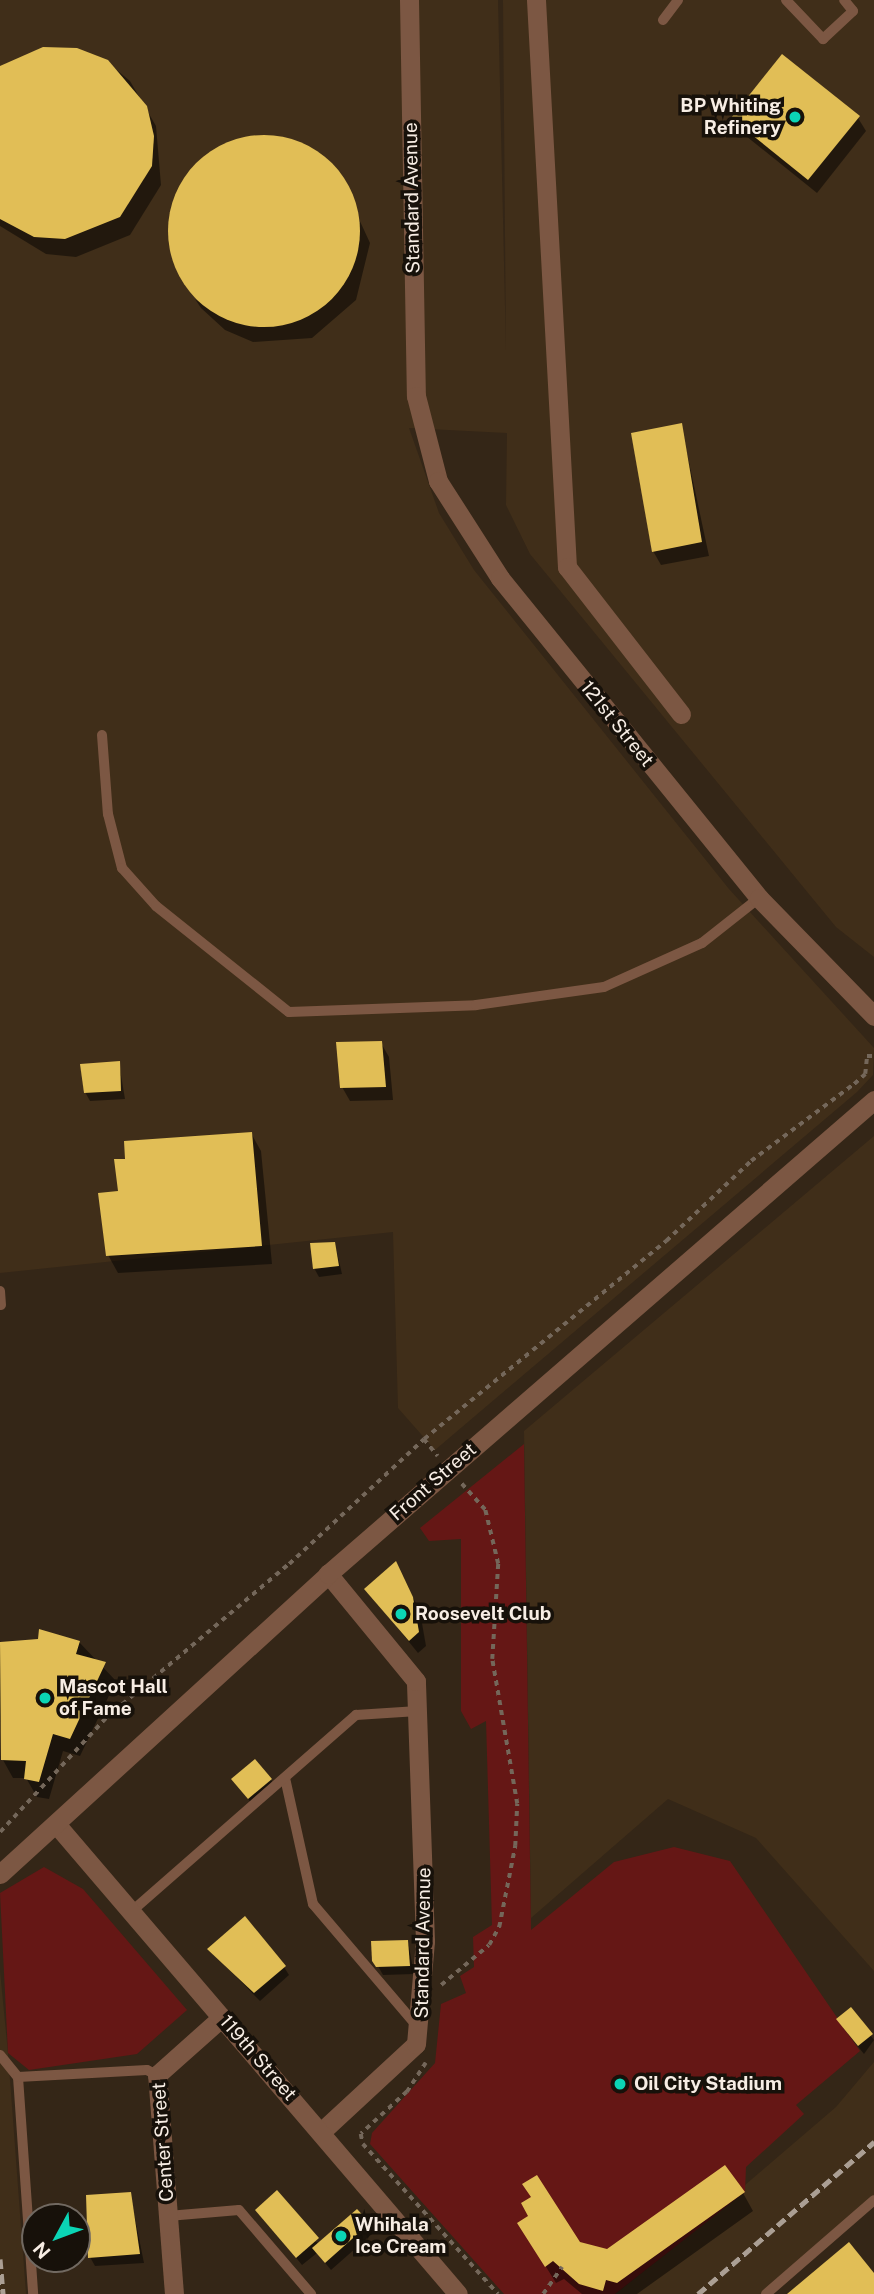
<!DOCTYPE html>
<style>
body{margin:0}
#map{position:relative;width:874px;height:2294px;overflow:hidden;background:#342617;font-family:"Public Sans",sans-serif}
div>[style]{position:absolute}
.built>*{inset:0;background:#402e19}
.green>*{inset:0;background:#651715}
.shadow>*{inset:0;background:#0007}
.building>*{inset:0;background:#e1be56}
.round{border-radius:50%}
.path>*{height:3.5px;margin-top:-1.75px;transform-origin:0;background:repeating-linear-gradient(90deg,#74675a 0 5px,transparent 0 10px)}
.service>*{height:10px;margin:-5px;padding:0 5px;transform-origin:5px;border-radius:5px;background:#7c5743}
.minor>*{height:19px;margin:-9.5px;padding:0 9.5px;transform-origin:9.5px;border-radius:9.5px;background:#7c5743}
.tertiary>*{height:19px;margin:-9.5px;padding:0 9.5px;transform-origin:9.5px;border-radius:9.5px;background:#7c5743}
.rail>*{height:5px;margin-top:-2.5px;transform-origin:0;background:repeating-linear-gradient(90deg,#ab9f94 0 10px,transparent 0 15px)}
.dots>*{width:19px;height:19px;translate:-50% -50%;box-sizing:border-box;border:4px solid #17110a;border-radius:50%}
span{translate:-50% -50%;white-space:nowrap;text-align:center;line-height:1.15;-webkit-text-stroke:7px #17110a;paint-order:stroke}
.poi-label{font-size:19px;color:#f7ede4;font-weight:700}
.right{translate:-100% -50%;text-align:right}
.left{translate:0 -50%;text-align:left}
.street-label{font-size:19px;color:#f7ede4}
.north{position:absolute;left:21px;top:2203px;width:70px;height:70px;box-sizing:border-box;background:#17110a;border:2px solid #716961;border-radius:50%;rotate:229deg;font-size:19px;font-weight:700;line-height:28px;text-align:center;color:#f7ede4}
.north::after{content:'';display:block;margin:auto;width:24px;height:32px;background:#0bd5b5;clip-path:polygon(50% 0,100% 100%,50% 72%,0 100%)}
</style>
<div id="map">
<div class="built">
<div style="clip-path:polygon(0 0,498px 0,506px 351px,503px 0,874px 0,874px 957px,836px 927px,530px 554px,506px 505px,507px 433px,409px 428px,439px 513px,474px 570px,729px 889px,874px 1048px,873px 1075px,857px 1092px,435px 1450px,398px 1408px,393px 1232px,0 1273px)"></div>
<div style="clip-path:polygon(874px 1136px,874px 1971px,756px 1838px,668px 1799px,531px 1918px,524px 1431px)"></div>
<div style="clip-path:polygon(0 1971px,8px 2053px,26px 2294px,0 2294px)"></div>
<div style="clip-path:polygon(874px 2062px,874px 2200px,766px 2294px,615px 2294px,744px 2192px,745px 2185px,836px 2107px)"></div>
</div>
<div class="green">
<div style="clip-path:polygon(524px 1444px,531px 1930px,614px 1862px,674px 1847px,730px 1861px,860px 2051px,796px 2105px,804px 2114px,746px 2167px,745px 2192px,615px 2294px,504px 2294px,370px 2144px,372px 2133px,435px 2063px,441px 2004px,466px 1993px,460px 1976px,474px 1967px,473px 1937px,492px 1925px,486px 1721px,471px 1729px,461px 1711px,461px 1539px,429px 1541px,420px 1528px)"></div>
<div style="clip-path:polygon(44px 1867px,83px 1889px,187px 2010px,137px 2054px,29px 2070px,8px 2053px,0 1893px)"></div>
</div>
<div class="shadow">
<div style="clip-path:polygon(43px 49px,107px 62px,130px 81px,156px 126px,161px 185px,130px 235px,76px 257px,46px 254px,0 226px,0 69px)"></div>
<div style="clip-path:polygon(733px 118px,858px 118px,866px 131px,817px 193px,741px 132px)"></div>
<div style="clip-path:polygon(250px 136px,283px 137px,314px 150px,336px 169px,370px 243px,356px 300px,312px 338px,253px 342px,225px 330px,201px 308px,195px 299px,221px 317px,190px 289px,174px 260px,169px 227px,176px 195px,193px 167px,219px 147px)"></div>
<div style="clip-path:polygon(681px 425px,709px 556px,661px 565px,653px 551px)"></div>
<div style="clip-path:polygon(381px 1043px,389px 1057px,393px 1100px,350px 1101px,342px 1087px)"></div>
<div style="clip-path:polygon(119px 1063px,125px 1099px,90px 1101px,85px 1092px)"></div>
<div style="clip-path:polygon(251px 1133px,261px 1151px,272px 1264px,118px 1273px,108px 1255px,120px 1193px)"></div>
<div style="clip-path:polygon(335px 1244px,342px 1274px,319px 1277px,314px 1268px)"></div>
<div style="clip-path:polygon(403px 1576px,420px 1612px,426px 1646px,418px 1653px,366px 1589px)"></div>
<div style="clip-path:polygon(40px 1641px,79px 1642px,116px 1681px,80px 1756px,63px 1751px,49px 1799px,37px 1797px,26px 1778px,13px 1778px,3px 1760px,0 1717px,0 1644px)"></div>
<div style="clip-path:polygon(234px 1779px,271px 1780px,276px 1788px,254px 1807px)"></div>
<div style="clip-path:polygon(408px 1941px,414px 1974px,383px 1975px,378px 1966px)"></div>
<div style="clip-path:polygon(209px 1949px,284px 1967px,289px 1975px,260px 2001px)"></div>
<div style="clip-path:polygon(850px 2009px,874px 2040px,864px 2054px,843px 2028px)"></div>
<div style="clip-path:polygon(743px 2193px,753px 2211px,637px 2294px,582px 2294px,564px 2279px,556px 2283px,530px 2241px,608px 2251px)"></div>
<div style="clip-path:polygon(130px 2194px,144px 2263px,95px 2266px,90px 2257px)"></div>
<div style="clip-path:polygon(257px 2210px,320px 2244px,368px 2224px,373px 2233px,331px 2270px,317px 2253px,302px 2265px)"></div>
</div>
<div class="building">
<div style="clip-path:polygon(43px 47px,77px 48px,108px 60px,147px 106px,154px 136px,152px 166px,120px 217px,65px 239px,34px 237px,0 219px,0 66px)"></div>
<div style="clip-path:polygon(782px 54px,860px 116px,808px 180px,731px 118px)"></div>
<div class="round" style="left:168px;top:135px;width:192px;height:192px"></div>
<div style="clip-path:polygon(682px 423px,702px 542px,652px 552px,631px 433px)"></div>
<div style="clip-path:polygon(382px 1041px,386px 1087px,340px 1088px,336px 1042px)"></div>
<div style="clip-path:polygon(120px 1061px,121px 1091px,84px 1093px,80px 1064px)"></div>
<div style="clip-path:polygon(252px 1132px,262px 1246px,106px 1256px,98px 1193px,118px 1191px,114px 1159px,125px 1159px,124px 1141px)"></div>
<div style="clip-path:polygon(335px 1242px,339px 1266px,313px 1269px,310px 1243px)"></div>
<div style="clip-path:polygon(396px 1561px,413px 1597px,419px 1632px,409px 1641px,364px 1589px)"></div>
<div style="clip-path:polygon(39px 1629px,80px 1641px,76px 1654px,106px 1662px,70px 1739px,53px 1734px,39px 1782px,24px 1779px,26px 1761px,1px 1760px,0 1642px,38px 1639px)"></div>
<div style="clip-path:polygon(255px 1759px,272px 1779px,248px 1799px,231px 1779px)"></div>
<div style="clip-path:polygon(245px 1916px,286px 1966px,254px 1993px,207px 1949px)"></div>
<div style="clip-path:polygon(408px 1940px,410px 1966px,376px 1967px,372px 1961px,371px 1941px)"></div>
<div style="clip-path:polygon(851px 2007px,873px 2034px,858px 2046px,836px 2019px)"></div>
<div style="clip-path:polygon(725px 2165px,745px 2192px,617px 2283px,606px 2280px,603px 2291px,579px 2284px,553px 2261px,545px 2267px,517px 2223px,528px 2216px,521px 2203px,531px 2197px,522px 2184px,537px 2175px,580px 2242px,607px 2249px)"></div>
<div style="clip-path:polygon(277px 2190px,319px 2238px,296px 2258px,255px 2210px)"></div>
<div style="clip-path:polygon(131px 2192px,140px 2254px,88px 2258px,86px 2195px)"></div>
<div style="clip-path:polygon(357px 2209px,370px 2223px,325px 2263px,312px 2248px)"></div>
<div style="clip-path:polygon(849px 2242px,874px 2273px,874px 2294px,787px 2294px)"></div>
</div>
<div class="path">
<div style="left:424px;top:1439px;width:22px;rotate:51deg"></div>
<div style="left:0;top:1832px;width:157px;rotate:-47.1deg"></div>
<div style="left:107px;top:1717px;width:238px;rotate:-40.1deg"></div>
<div style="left:289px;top:1564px;width:184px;rotate:-42.8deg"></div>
<div style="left:424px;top:1439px;width:313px;rotate:-39.3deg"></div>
<div style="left:666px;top:1241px;width:117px;rotate:-43.3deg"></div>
<div style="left:751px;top:1161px;width:129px;rotate:-36.8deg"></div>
<div style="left:854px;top:1084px;width:15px;rotate:-42deg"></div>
<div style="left:865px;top:1074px;width:18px;rotate:-84deg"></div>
<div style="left:867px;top:1056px;width:7px"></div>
<div style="left:441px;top:1985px;width:62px;rotate:-39.8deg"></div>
<div style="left:489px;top:1945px;width:21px;rotate:-61deg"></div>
<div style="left:499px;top:1927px;width:83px;rotate:-78.8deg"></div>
<div style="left:515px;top:1846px;width:42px;rotate:-87.3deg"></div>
<div style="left:517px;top:1804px;width:147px;rotate:-99.8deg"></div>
<div style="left:492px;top:1659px;width:95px;rotate:-86.4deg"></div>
<div style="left:498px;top:1564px;width:56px;rotate:-103.5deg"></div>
<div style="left:485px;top:1510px;width:36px;rotate:-132deg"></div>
<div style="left:426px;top:2063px;width:35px;rotate:123deg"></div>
<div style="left:407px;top:2092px;width:62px;rotate:137.6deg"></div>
<div style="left:361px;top:2134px;width:10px;rotate:79deg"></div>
<div style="left:363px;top:2144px;width:202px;rotate:48deg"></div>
<div style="left:543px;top:2294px;width:33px;rotate:-55deg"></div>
</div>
<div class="service">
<div style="left:786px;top:0;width:54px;rotate:46.5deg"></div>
<div style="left:823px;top:39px;width:41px;rotate:-43deg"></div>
<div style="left:853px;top:11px;width:14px;rotate:-129deg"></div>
<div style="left:663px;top:20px;width:25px;rotate:-53deg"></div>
<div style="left:102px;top:735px;width:79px;rotate:85.7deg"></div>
<div style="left:108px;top:814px;width:56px;rotate:75.5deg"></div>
<div style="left:122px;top:868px;width:51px;rotate:48.2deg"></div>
<div style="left:156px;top:906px;width:170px;rotate:38.6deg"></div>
<div style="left:289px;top:1012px;width:187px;rotate:-2.1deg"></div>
<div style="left:476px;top:1005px;width:129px;rotate:-8deg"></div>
<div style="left:604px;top:987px;width:107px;rotate:-24.2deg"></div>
<div style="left:702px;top:943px;width:73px;rotate:-38.3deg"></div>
<div style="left:0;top:1291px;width:14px;rotate:86deg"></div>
<div style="left:285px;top:1778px;width:129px;rotate:77.5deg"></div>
<div style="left:313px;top:1904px;width:159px;rotate:49.6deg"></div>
<div style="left:132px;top:1911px;width:298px;rotate:-41.2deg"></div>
<div style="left:356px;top:1715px;width:62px;rotate:-3.7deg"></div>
<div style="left:0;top:2055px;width:28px;rotate:51deg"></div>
<div style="left:18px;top:2077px;width:218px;rotate:86deg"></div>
<div style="left:18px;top:2077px;width:129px;rotate:-3.1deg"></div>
<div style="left:147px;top:2070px;width:11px;rotate:27deg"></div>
<div style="left:168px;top:2216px;width:71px;rotate:-4.8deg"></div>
<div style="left:239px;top:2210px;width:111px;rotate:49.4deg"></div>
<div style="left:766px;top:2294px;width:143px;rotate:-41deg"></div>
</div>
<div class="minor">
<div style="left:409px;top:0;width:396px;rotate:89deg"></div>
<div style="left:416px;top:396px;width:88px;rotate:75.5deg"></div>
<div style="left:438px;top:481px;width:115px;rotate:57.4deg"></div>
<div style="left:500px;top:578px;width:412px;rotate:51deg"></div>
<div style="left:759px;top:898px;width:165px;rotate:45.7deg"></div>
<div style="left:536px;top:0;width:568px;rotate:86.87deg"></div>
<div style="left:567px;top:567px;width:186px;rotate:52.2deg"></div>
<div style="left:321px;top:2132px;width:129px;rotate:-42.8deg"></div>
<div style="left:416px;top:2044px;width:103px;rotate:-85deg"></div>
<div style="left:425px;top:1941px;width:260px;rotate:-92deg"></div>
<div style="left:416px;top:1681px;width:139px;rotate:-129.4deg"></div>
<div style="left:174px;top:2294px;width:220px;rotate:-94.4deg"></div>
<div style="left:157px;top:2075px;width:87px;rotate:-41.7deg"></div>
</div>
<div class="tertiary">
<div style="left:56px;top:1824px;width:618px;rotate:49.46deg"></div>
<div style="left:0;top:1874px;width:445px;rotate:-42.4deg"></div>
<div style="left:328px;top:1574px;width:723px;rotate:-40.96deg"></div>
</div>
<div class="rail">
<div style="left:0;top:2259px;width:35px;rotate:85deg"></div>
<div style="left:698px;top:2294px;width:233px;rotate:-40.8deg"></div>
</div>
<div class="dots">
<div style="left:795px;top:117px;background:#0bd5b5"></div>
<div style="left:401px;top:1614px;background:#0bd5b5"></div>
<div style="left:45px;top:1698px;background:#0bd5b5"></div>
<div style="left:620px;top:2084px;background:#0bd5b5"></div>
<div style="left:341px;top:2236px;background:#0bd5b5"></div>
</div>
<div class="poi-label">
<span class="right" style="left:781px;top:117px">BP Whiting<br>Refinery</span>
<span class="left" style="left:415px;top:1614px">Roosevelt Club</span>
<span class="left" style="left:59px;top:1698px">Mascot Hall<br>of Fame</span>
<span class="left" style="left:634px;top:2084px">Oil City Stadium</span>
<span class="left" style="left:355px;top:2236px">Whihala<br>Ice Cream</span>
</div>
<div class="street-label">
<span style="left:412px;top:198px;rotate:-91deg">Standard Avenue</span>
<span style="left:617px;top:724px;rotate:51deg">121st Street</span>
<span style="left:433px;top:1482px;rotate:-41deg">Front Street</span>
<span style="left:423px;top:1943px;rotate:-89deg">Standard Avenue</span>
<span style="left:258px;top:2058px;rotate:49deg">119th Street</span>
<span style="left:163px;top:2142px;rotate:-94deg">Center Street</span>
</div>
<div class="north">N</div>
</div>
